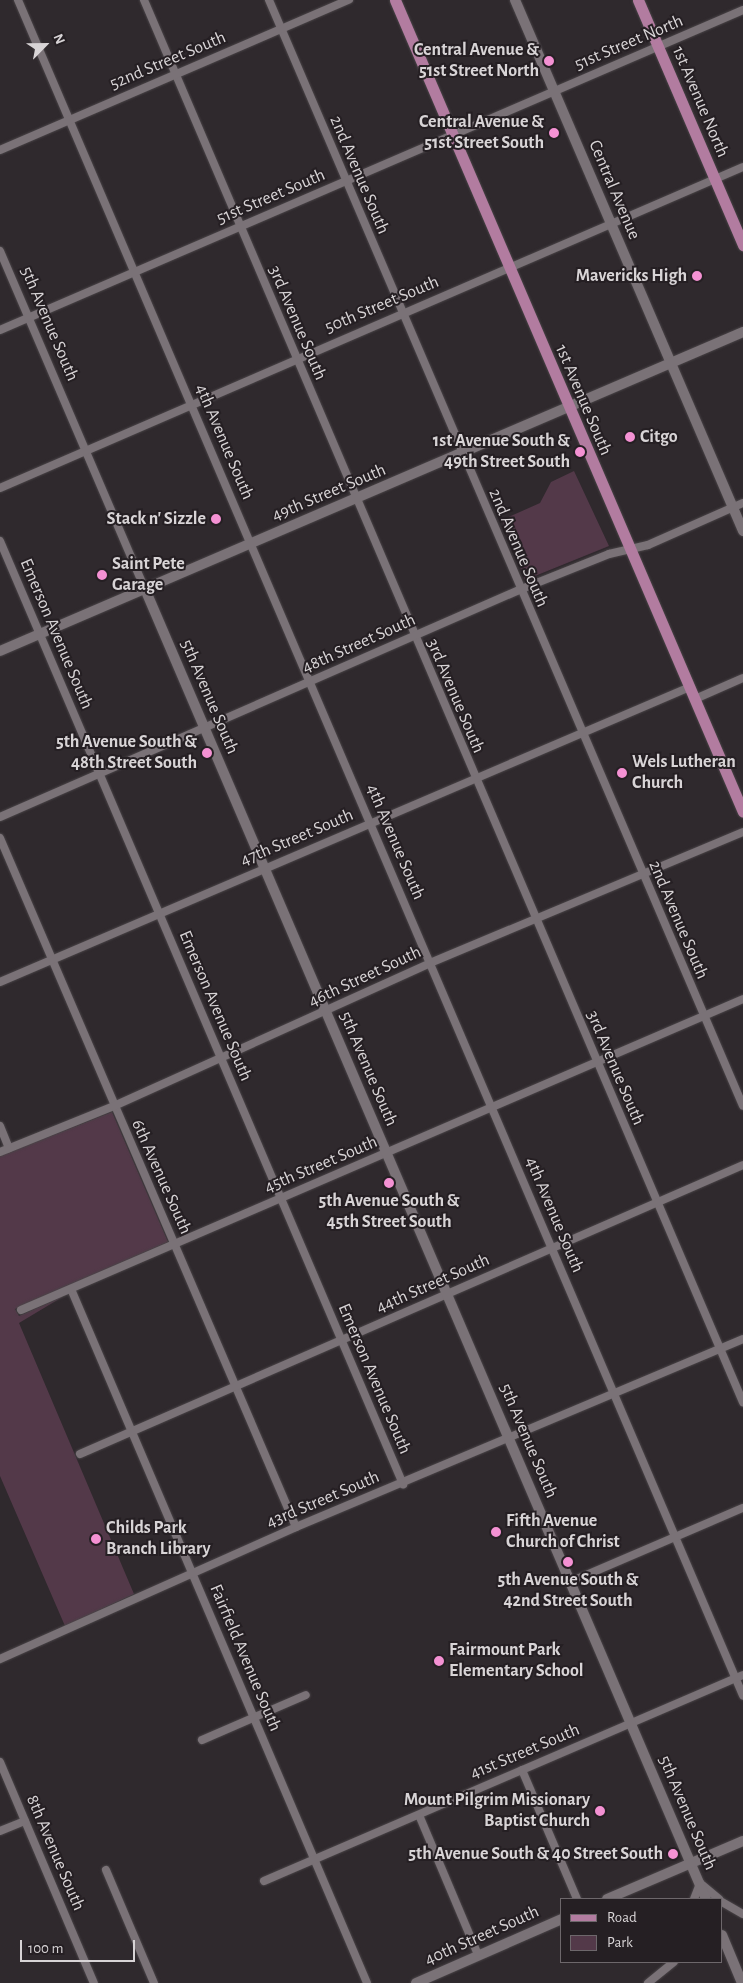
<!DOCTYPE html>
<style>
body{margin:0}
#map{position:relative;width:743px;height:1983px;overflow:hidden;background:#2f292d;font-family:"Alegreya Sans",sans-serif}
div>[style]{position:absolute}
.green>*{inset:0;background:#533949}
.roads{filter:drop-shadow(0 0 1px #494447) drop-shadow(0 0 1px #494447)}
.street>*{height:8px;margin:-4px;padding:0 4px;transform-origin:4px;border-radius:4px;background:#7a7277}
.secondary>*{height:10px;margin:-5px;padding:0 5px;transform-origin:5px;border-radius:5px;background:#7a7277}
.primary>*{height:11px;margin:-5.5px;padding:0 5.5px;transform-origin:5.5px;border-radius:5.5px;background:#b27ca0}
.dots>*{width:14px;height:14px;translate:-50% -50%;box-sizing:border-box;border:2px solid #251f23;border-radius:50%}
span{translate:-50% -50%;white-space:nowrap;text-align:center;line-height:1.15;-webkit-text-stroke:4px #251f23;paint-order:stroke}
.street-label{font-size:18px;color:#d8d4d6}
.poi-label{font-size:18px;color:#d8d4d6;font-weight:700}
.right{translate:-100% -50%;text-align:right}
.left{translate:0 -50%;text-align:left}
.legend{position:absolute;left:560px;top:1898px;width:162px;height:65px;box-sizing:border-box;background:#251f23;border:1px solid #6d676b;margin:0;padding:6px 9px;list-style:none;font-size:15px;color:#d8d4d6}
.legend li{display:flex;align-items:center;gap:10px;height:25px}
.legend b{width:25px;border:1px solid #6d676b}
.north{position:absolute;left:20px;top:20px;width:50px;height:50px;-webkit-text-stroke:4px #251f23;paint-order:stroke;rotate:67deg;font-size:14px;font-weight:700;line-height:20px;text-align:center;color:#d8d4d6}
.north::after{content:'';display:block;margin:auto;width:18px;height:22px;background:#d8d4d6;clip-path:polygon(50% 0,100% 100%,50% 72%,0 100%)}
.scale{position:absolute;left:20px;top:1940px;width:115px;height:22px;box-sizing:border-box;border:2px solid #d8d4d6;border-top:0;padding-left:6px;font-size:15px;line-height:18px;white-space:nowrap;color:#d8d4d6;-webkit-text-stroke:4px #251f23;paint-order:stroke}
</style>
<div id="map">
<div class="green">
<div style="clip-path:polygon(574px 471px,609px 546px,525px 580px,502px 520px,540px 503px,551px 482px)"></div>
<div style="clip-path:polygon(112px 1112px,168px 1242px,15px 1309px,19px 1316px,64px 1296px,19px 1323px,134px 1594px,65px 1626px,0 1476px,0 1156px)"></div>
</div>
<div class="roads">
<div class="street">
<div style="left:18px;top:0;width:1844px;rotate:66.85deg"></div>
<div style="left:144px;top:0;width:1525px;rotate:66.87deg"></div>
<div style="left:269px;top:0;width:1203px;rotate:66.8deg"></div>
<div style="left:0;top:150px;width:380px;rotate:-23.3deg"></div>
<div style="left:0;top:251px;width:368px;rotate:66.8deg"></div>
<div style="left:0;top:330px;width:809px;rotate:-23.3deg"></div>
<div style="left:0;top:488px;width:809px;rotate:-23.37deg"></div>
<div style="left:0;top:541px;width:1026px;rotate:66.86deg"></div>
<div style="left:695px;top:699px;width:52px;rotate:-23.6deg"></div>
<div style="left:0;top:817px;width:566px;rotate:-23.62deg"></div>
<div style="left:519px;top:590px;width:97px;rotate:-21.8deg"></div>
<div style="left:609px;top:554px;width:40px;rotate:-13deg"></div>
<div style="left:648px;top:545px;width:104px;rotate:-23.9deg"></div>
<div style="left:0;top:838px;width:750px;rotate:66.75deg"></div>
<div style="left:0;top:982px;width:750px;rotate:-23.15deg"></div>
<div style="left:0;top:1126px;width:24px;rotate:68deg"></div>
<div style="left:0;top:1152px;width:123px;rotate:-22deg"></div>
<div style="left:114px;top:1106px;width:347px;rotate:-24.3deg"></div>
<div style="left:430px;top:963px;width:339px;rotate:-22.7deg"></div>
<div style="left:71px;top:1289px;width:754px;rotate:66.9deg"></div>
<div style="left:21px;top:1310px;width:786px;rotate:-23.3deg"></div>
<div style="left:80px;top:1454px;width:723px;rotate:-23.55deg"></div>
<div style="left:570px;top:1582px;width:188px;rotate:-23.2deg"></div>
<div style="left:0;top:1659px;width:324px;rotate:-24deg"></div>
<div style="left:296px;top:1527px;width:485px;rotate:-22.8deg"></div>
<div style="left:202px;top:1740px;width:113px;rotate:-23.4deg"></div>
<div style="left:0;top:1762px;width:240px;rotate:67deg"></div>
<div style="left:522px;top:1770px;width:140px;rotate:66.9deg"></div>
<div style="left:419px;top:1815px;width:152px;rotate:67.1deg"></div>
<div style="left:0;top:1831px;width:27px;rotate:-22deg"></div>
<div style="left:106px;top:1870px;width:123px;rotate:67deg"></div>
<div style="left:264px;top:1881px;width:521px;rotate:-23.27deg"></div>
<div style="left:694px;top:1899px;width:17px;rotate:-69deg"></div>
<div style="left:700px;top:1883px;width:25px;rotate:40deg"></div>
<div style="left:722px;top:1902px;width:24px;rotate:30deg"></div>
<div style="left:648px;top:1983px;width:33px;rotate:-39deg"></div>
</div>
<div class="secondary">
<div style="left:515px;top:0;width:578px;rotate:66.76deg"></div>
<div style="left:145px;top:589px;width:1425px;rotate:66.82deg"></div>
<div style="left:0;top:651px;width:809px;rotate:-23.24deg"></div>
<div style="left:607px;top:1899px;width:148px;rotate:-23.1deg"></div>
<div style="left:722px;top:1935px;width:52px;rotate:67.4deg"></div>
<div style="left:416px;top:1983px;width:159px;rotate:-23.7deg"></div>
</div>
<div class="primary">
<div style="left:395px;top:0;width:883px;rotate:66.8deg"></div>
<div style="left:638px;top:0;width:267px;rotate:66.8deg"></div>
</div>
</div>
<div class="dots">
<div style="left:549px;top:61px;background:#f491d3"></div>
<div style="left:554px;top:133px;background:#f491d3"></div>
<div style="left:697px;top:276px;background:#f491d3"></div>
<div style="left:630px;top:437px;background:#f491d3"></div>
<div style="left:580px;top:452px;background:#f491d3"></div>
<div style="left:216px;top:519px;background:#f491d3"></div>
<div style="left:102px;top:575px;background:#f491d3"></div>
<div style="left:207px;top:753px;background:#f491d3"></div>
<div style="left:622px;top:773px;background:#f491d3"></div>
<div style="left:389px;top:1183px;background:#f491d3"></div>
<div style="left:496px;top:1532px;background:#f491d3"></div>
<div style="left:96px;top:1539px;background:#f491d3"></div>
<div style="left:568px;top:1562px;background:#f491d3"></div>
<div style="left:439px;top:1661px;background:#f491d3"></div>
<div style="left:600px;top:1811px;background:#f491d3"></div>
<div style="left:673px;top:1854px;background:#f491d3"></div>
</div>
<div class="street-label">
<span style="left:629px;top:43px;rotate:-23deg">51st Street North</span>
<span style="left:168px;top:61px;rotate:-23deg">52nd Street South</span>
<span style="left:700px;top:102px;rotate:67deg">1st Avenue North</span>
<span style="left:359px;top:175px;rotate:67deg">2nd Avenue South</span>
<span style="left:614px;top:190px;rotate:67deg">Central Avenue</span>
<span style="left:271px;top:197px;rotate:-23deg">51st Street South</span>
<span style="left:382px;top:305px;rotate:-23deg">50th Street South</span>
<span style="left:297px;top:323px;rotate:67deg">3rd Avenue South</span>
<span style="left:49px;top:324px;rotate:67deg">5th Avenue South</span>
<span style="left:583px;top:400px;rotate:67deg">1st Avenue South</span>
<span style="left:224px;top:442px;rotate:67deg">4th Avenue South</span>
<span style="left:329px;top:493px;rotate:-23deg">49th Street South</span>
<span style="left:518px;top:548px;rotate:67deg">2nd Avenue South</span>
<span style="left:56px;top:634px;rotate:67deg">Emerson Avenue South</span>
<span style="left:359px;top:644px;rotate:-24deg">48th Street South</span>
<span style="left:455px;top:696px;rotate:67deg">3rd Avenue South</span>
<span style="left:209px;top:697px;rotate:67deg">5th Avenue South</span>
<span style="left:297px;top:838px;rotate:-23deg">47th Street South</span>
<span style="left:395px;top:842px;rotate:67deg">4th Avenue South</span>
<span style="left:678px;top:920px;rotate:67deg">2nd Avenue South</span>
<span style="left:365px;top:977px;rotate:-25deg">46th Street South</span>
<span style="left:215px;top:1006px;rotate:67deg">Emerson Avenue South</span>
<span style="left:615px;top:1068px;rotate:67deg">3rd Avenue South</span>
<span style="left:368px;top:1069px;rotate:67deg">5th Avenue South</span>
<span style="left:321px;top:1165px;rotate:-23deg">45th Street South</span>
<span style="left:161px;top:1177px;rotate:66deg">6th Avenue South</span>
<span style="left:554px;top:1215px;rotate:67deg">4th Avenue South</span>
<span style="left:433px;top:1284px;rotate:-24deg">44th Street South</span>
<span style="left:374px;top:1379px;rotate:67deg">Emerson Avenue South</span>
<span style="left:528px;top:1441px;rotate:67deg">5th Avenue South</span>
<span style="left:323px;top:1500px;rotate:-23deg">43rd Street South</span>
<span style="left:245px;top:1658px;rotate:67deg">Fairfield Avenue South</span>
<span style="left:525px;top:1752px;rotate:-23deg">41st Street South</span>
<span style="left:687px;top:1813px;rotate:67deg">5th Avenue South</span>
<span style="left:55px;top:1853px;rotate:67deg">8th Avenue South</span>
<span style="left:482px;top:1936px;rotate:-24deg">40th Street South</span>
</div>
<div class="poi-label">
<span class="right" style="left:539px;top:61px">Central Avenue &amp;<br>51st Street North</span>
<span class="right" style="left:544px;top:133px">Central Avenue &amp;<br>51st Street South</span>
<span class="right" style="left:687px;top:276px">Mavericks High</span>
<span class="left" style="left:640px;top:437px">Citgo</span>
<span class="right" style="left:570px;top:452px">1st Avenue South &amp;<br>49th Street South</span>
<span class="right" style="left:206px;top:519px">Stack n' Sizzle</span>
<span class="left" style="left:112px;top:575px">Saint Pete<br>Garage</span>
<span class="right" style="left:197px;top:753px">5th Avenue South &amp;<br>48th Street South</span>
<span class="left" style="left:632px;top:773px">Wels Lutheran<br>Church</span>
<span style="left:389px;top:1212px">5th Avenue South &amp;<br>45th Street South</span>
<span class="left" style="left:506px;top:1532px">Fifth Avenue<br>Church of Christ</span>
<span class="left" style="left:106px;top:1539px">Childs Park<br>Branch Library</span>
<span style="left:568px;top:1591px">5th Avenue South &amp;<br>42nd Street South</span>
<span class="left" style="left:449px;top:1661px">Fairmount Park<br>Elementary School</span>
<span class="right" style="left:590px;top:1811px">Mount Pilgrim Missionary<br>Baptist Church</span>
<span class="right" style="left:663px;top:1854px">5th Avenue South &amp; 40 Street South</span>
</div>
<ul class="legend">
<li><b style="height:6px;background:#b27ca0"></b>Road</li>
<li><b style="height:14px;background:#533949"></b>Park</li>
</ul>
<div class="north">N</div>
<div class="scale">100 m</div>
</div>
